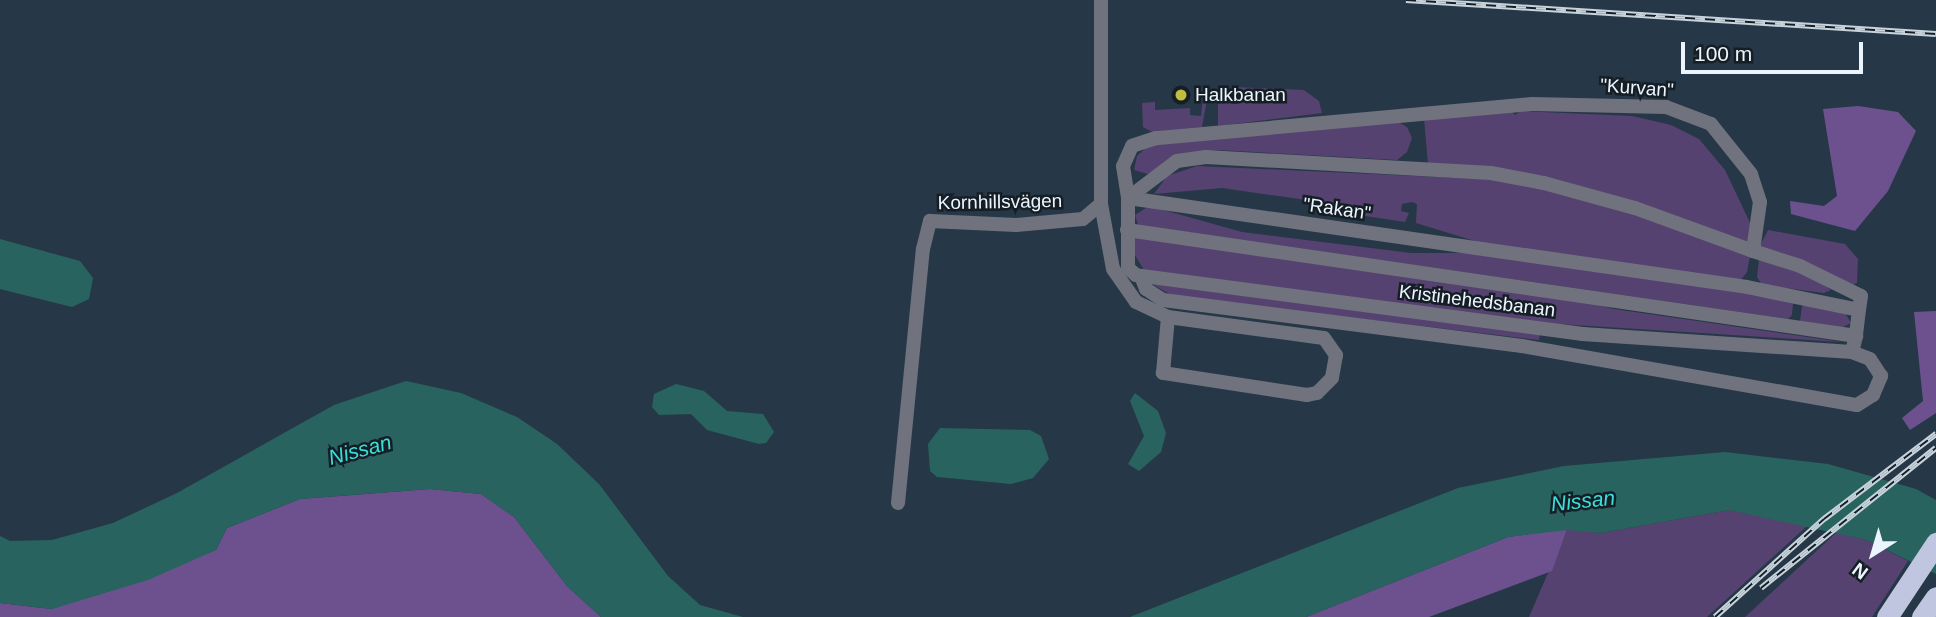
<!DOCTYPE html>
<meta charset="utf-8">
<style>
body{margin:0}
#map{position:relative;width:1936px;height:617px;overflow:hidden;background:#263847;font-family:Helvetica,sans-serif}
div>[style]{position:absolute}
.green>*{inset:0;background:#564270}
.forest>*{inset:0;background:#6d518f}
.water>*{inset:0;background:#296360}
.minor>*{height:14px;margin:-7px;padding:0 7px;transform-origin:7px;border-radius:7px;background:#70737d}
.motorway>*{height:21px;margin:-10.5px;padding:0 10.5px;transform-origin:10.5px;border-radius:10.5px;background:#c0c6df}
.rail>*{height:6px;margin-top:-3px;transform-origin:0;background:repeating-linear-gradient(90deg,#161e25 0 10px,#c8d3dc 0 20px);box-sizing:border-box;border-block:2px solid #c8d3dc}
.dots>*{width:19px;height:19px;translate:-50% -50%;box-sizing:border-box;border:4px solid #161e25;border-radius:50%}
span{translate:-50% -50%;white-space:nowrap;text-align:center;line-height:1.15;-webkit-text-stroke:5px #161e25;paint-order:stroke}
.street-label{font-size:19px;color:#ecf5fd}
.poi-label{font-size:19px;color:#ecf5fd}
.left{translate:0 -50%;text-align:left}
.water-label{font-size:21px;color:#39e0da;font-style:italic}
.north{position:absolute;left:1838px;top:519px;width:70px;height:70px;-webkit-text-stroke:5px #161e25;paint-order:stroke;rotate:217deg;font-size:19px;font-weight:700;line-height:28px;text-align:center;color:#ecf5fd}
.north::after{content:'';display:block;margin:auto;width:24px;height:32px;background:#ecf5fd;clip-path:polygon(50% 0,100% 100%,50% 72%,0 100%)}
.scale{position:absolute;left:1681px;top:42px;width:182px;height:32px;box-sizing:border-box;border:4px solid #ecf5fd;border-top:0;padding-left:9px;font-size:21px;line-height:24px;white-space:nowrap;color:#ecf5fd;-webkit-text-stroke:5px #161e25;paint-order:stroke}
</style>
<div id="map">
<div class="green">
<div style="clip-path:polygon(1233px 87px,1304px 90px,1319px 101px,1322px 113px,1218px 126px,1218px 96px,1233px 96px)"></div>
<div style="clip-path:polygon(1203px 99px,1207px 99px,1202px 127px,1152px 132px,1143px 127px,1142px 103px,1155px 102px,1155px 110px,1190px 108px,1190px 115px,1201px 116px)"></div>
<div style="clip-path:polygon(1511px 111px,1515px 115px,1521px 111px,1632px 116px,1671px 125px,1699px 139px,1725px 170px,1752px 227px,1748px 242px,1560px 180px,1428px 164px,1424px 118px)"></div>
<div style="clip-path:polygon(1398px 122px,1407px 127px,1412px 138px,1407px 152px,1397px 160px,1218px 150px,1185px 155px,1148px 174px,1134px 170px,1137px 156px,1151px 143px)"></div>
<div style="clip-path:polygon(1197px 166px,1502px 180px,1605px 202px,1750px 256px,1747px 272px,1740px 281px,1478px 242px,1416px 223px,1417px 204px,1412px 202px,1402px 204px,1401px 211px,1409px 213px,1405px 222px,1339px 212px,1334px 204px,1222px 188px,1154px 194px,1167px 176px)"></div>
<div style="clip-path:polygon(1149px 206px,1242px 232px,1411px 253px,1478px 253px,1787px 298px,1793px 302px,1792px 315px,1788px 319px,1138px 225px,1135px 215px)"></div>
<div style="clip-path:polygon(1768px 230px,1845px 244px,1858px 259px,1857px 283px,1851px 286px,1760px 246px)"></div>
<div style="clip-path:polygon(1139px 237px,1565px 297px,1614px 309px,1842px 342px,1527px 322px,1144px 270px,1133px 252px,1132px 239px)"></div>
<div style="clip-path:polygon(1759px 260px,1815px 278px,1831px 290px,1824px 293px,1762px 285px,1757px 277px)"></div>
<div style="clip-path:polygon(1152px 284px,1540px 334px,1539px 340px,1173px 296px)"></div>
<div style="clip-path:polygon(1803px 300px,1845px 313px,1851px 323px,1841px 328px,1800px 321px)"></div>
<div style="clip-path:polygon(1729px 510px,1807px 526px,1707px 617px,1529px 617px,1567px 529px,1601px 533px)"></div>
<div style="clip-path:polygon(1836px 533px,1866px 540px,1908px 561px,1872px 617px,1745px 617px)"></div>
</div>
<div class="forest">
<div style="clip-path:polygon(1858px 106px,1898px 112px,1916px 131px,1888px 191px,1855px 231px,1791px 214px,1790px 201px,1824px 206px,1837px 196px,1823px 109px)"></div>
<div style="clip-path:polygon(1936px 311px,1936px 413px,1910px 430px,1902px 418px,1923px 401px,1914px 312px)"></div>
<div style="clip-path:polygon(430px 489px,481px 494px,514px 517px,567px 586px,601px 617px,0 617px,0 603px,52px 609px,216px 550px,227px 528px,300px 499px)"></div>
<div style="clip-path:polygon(1567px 529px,1552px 571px,1429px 617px,1306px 617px,1508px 537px)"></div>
</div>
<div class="water">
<div style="clip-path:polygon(0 239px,80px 261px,93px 278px,89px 299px,72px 307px,0 289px)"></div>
<div style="clip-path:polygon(406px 381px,461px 393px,517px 417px,557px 444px,599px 484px,668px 576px,700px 605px,743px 617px,601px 617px,567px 586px,514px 517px,481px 494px,430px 489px,300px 499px,227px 528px,216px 550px,148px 580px,52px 609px,0 603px,0 536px,10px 541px,52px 540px,113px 523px,177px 493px,334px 405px)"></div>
<div style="clip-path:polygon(676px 384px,704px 391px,727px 411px,763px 414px,774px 432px,766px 443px,759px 444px,707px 430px,691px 414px,659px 415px,652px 407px,654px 394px)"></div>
<div style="clip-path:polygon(1135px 393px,1158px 411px,1166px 433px,1161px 452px,1139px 471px,1128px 464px,1144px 436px,1130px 401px)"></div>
<div style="clip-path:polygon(940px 428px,1030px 430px,1041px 436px,1049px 459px,1033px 478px,1011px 484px,937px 477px,930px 471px,928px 444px)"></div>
<div style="clip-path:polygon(1725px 452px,1828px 464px,1916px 489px,1936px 500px,1936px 574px,1866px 540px,1729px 510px,1601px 533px,1567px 530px,1508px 537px,1306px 617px,1130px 617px,1458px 488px,1564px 466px)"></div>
</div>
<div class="minor">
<div style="left:1101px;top:204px;width:66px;rotate:79.5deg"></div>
<div style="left:1113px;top:269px;width:40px;rotate:55.1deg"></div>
<div style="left:1136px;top:302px;width:35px;rotate:25deg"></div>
<div style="left:1168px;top:317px;width:157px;rotate:7.7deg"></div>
<div style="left:1324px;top:338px;width:21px;rotate:55deg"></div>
<div style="left:1336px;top:355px;width:23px;rotate:100deg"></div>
<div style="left:1332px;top:378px;width:21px;rotate:135deg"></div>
<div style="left:1317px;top:393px;width:10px;rotate:169deg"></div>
<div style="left:1307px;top:395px;width:146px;rotate:-171.3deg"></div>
<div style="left:1163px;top:373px;width:56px;rotate:-84.9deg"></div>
<div style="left:1127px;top:230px;width:737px;rotate:8.27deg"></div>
<div style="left:1753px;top:251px;width:49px;rotate:-81.9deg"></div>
<div style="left:1760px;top:202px;width:29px;rotate:-108deg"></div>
<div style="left:1751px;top:174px;width:64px;rotate:-128.7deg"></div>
<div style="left:1711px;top:124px;width:48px;rotate:-159.3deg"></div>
<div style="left:1666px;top:107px;width:134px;rotate:-178.7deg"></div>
<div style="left:1532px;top:104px;width:378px;rotate:174.8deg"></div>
<div style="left:1156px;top:138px;width:25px;rotate:162deg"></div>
<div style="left:1132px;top:146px;width:22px;rotate:114deg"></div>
<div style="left:1123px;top:166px;width:32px;rotate:81deg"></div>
<div style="left:1128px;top:198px;width:61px;rotate:-37.1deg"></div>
<div style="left:1177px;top:161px;width:29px;rotate:-8deg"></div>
<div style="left:1206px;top:157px;width:285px;rotate:3.2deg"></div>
<div style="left:1491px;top:173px;width:54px;rotate:10.7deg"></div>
<div style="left:1544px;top:183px;width:94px;rotate:15.4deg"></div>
<div style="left:1635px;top:208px;width:126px;rotate:20deg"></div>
<div style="left:1753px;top:251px;width:49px;rotate:17.7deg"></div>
<div style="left:1800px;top:266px;width:68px;rotate:26.2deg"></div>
<div style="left:1861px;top:296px;width:14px;rotate:98deg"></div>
<div style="left:1859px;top:310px;width:26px;rotate:97deg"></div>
<div style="left:1856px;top:336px;width:16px;rotate:104deg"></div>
<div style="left:1852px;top:352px;width:270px;rotate:-176.2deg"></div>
<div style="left:1583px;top:334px;width:451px;rotate:-172.5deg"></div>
<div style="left:1136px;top:275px;width:11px;rotate:-139deg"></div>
<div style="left:1128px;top:268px;width:70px;rotate:-90deg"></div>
<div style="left:1128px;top:198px;width:625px;rotate:8.18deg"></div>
<div style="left:1747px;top:287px;width:114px;rotate:11.6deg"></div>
<div style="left:1141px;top:276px;width:14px;rotate:69deg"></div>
<div style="left:1146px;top:289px;width:20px;rotate:33deg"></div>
<div style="left:1163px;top:300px;width:362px;rotate:7.3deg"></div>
<div style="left:1522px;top:346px;width:340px;rotate:10deg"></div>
<div style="left:1857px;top:405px;width:19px;rotate:-32deg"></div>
<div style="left:1873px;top:395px;width:21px;rotate:-67deg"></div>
<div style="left:1881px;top:376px;width:20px;rotate:-123deg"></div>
<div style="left:1870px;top:359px;width:19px;rotate:-159deg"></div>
<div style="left:898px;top:503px;width:255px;rotate:-84.4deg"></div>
<div style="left:923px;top:249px;width:29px;rotate:-76deg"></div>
<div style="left:930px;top:221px;width:86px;rotate:2.7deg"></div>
<div style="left:1016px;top:225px;width:67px;rotate:-5.1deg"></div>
<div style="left:1083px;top:219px;width:23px;rotate:-40deg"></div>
<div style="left:1101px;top:204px;width:204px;rotate:-90deg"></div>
</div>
<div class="motorway">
<div style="left:1887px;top:617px;width:89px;rotate:-56.5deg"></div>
<div style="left:1922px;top:617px;width:24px;rotate:-55deg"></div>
</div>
<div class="rail">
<div style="left:1406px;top:0;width:531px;rotate:3.67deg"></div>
<div style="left:1761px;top:588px;width:224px;rotate:-38.7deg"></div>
<div style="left:1715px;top:617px;width:147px;rotate:-42deg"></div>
<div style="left:1824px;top:519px;width:141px;rotate:-37.2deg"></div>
</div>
<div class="dots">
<div style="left:1181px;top:95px;background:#c2bd3f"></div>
</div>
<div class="street-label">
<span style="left:1637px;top:88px;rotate:4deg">"Kurvan"</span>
<span style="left:1000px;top:202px;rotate:-1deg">Kornhillsvägen</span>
<span style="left:1337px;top:209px;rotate:8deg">"Rakan"</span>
<span style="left:1477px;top:301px;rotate:7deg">Kristinehedsbanan</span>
</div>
<div class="poi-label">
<span class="left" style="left:1195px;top:95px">Halkbanan</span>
</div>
<div class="water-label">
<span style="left:360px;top:450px;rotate:-15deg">Nissan</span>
<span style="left:1583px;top:501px;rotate:-6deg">Nissan</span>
</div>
<div class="north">N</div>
<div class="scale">100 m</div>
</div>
